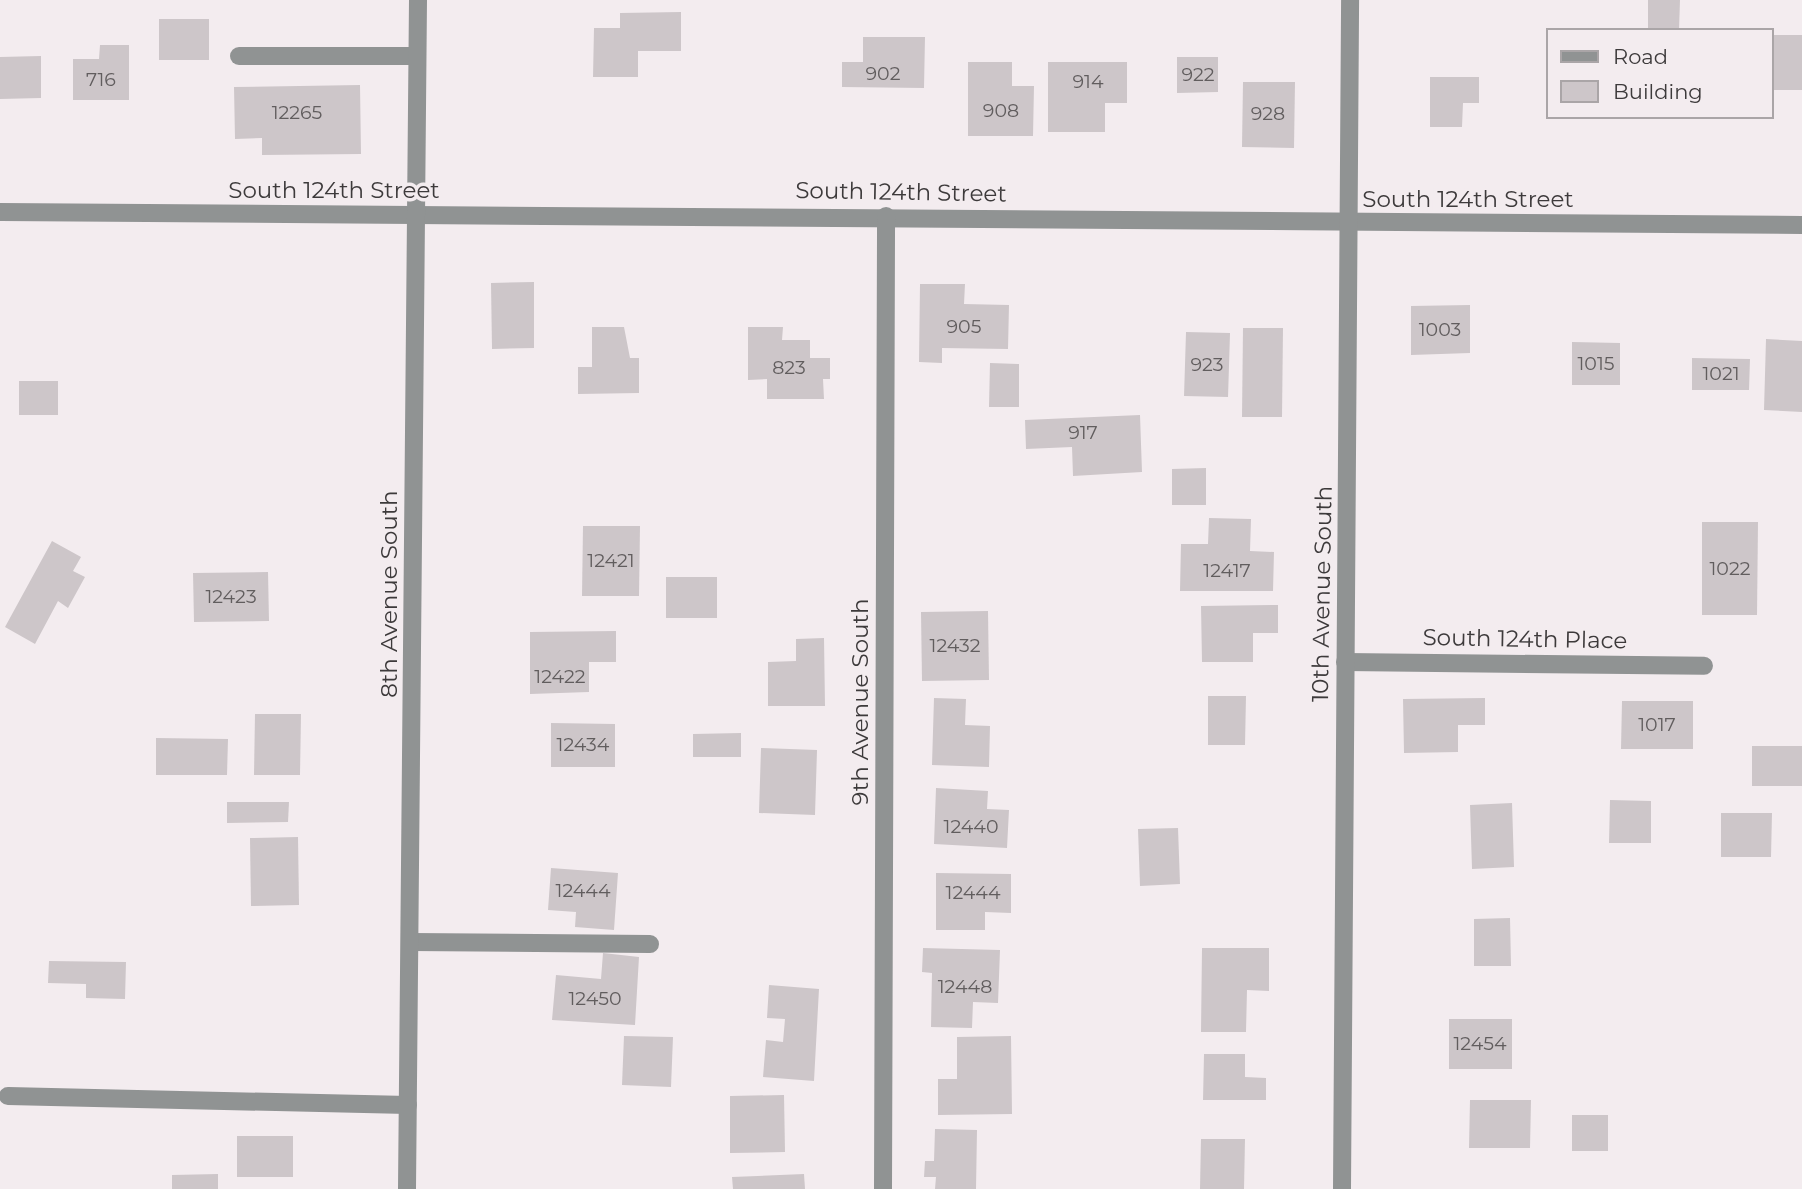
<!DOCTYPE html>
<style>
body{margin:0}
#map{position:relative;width:1802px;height:1189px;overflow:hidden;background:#f3ecef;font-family:Montserrat,sans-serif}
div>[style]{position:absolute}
.building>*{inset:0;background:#cdc6c9}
.minor>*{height:18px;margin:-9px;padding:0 9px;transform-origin:9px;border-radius:9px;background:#909393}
span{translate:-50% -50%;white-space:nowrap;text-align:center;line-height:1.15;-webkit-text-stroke:7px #f3ecef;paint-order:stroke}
.number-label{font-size:19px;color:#615d5e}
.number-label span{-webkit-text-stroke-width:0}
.street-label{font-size:23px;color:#3d3a3b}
.legend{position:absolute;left:1546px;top:28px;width:228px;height:91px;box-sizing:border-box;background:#f3ecef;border:2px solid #aaa5a7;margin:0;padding:9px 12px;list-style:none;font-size:21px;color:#3d3a3b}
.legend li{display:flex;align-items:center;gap:14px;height:35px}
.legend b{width:35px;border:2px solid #aaa5a7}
</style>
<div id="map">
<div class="building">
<div style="clip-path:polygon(1648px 0,1680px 0,1679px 30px,1648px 30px)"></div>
<div style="clip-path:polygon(681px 12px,681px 51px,638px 51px,638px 77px,593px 77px,594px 28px,620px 28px,620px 13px)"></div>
<div style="clip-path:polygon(159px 19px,209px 19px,209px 60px,159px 60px)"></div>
<div style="clip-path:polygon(1772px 35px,1802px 35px,1802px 90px,1772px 90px)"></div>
<div style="clip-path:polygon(863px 37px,925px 37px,924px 88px,842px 87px,842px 62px,863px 62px)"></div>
<div style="clip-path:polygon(100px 45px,129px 45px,129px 100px,73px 100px,73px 59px,99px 59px)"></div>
<div style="clip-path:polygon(41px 56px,41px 98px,0 99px,0 57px)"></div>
<div style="clip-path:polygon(1177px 57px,1218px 57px,1218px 92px,1177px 93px)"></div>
<div style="clip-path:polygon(968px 62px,1012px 62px,1012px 86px,1034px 86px,1033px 136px,968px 136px)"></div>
<div style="clip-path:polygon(1048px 62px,1127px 62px,1127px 103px,1105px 103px,1105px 132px,1048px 132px)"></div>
<div style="clip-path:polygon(1430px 77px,1479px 77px,1479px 103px,1463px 103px,1462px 127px,1430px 127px)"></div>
<div style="clip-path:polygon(1243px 82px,1295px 82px,1294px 148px,1242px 147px)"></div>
<div style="clip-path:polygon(360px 85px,361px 154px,262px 155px,262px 138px,235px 139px,234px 87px)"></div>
<div style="clip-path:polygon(534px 282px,534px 348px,492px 349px,491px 283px)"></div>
<div style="clip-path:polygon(920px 284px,965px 284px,964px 304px,1009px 305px,1008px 349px,942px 348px,942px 363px,919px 362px)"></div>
<div style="clip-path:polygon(1470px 305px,1470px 353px,1411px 355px,1411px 306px)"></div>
<div style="clip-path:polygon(592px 327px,624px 327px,630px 358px,639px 358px,639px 393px,578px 394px,578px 367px,592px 367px)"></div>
<div style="clip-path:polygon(748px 327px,783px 327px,782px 340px,810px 340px,810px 358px,830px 358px,830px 379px,823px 379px,824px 399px,767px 399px,767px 379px,748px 380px)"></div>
<div style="clip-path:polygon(1243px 328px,1283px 328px,1282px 417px,1242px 417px)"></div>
<div style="clip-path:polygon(1186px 332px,1230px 333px,1228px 397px,1184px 396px)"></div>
<div style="clip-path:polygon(1766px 339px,1802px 341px,1802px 412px,1764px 410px)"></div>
<div style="clip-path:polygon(1572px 342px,1620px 343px,1620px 385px,1572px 385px)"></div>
<div style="clip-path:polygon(1692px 358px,1750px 359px,1749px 390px,1692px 390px)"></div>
<div style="clip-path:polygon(990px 363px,1019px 364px,1019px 407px,989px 407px)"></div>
<div style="clip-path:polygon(19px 381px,58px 381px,58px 415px,19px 415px)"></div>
<div style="clip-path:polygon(1140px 415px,1142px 472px,1073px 476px,1072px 447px,1026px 449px,1025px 420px)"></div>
<div style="clip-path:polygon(1206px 468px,1206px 505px,1172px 505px,1172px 469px)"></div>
<div style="clip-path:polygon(1209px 518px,1251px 519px,1250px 551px,1274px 552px,1273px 591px,1180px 591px,1181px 544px,1208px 544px)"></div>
<div style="clip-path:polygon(1702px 522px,1758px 522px,1757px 615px,1702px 615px)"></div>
<div style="clip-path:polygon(583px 526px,640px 526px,639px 596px,582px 596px)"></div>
<div style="clip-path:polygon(52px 541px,81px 557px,73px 571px,85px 577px,68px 608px,58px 601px,35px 644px,5px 627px)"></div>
<div style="clip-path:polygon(268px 572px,269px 621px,194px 622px,193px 573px)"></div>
<div style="clip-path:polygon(666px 577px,717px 577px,717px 618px,666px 618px)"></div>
<div style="clip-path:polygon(1278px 605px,1278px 633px,1253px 633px,1253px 662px,1202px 662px,1201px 606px)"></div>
<div style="clip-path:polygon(988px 611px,989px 680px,922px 681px,921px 612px)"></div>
<div style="clip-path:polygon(616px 631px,616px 662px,589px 662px,589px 692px,530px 694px,530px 632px)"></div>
<div style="clip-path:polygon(824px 638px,825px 706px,768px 706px,768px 662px,796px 661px,796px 639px)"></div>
<div style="clip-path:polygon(1208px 696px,1246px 696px,1245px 745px,1208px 745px)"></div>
<div style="clip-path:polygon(934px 698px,966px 699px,965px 725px,990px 726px,989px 767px,932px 765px)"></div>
<div style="clip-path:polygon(1485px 698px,1485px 725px,1458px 725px,1458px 752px,1404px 753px,1403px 699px)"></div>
<div style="clip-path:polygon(1622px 701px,1693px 701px,1693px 749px,1621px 749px)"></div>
<div style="clip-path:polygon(255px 714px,301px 714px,300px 775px,254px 775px)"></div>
<div style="clip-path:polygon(551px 723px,615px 724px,615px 767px,551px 767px)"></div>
<div style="clip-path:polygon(741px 733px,741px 757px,693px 757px,693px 734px)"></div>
<div style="clip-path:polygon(156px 738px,228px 739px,227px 775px,156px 775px)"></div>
<div style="clip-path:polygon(1752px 746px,1802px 746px,1802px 786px,1752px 786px)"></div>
<div style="clip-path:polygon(761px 748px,817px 750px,815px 815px,759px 813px)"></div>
<div style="clip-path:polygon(936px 788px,988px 791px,987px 809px,1009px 810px,1007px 848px,934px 844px)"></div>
<div style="clip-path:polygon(1610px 800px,1651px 801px,1651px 843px,1609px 843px)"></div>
<div style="clip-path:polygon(227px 802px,289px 802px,288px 822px,227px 823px)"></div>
<div style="clip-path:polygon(1512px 803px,1514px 867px,1472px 869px,1470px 805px)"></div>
<div style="clip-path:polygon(1721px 813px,1772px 813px,1771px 857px,1721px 857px)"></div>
<div style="clip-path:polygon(1178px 828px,1180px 884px,1140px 886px,1138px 829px)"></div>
<div style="clip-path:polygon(298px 837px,299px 905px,251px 906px,250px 838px)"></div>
<div style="clip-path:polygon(551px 868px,618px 873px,614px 930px,575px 927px,576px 912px,548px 910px)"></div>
<div style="clip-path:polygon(936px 873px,1011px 874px,1011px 913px,985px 912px,985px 930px,936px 930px)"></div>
<div style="clip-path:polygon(1510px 918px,1511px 966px,1474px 966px,1474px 919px)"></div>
<div style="clip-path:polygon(923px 948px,1000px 950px,998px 1003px,973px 1002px,972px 1028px,931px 1027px,932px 973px,922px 972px)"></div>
<div style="clip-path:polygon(1202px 948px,1269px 948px,1269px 991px,1247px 990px,1246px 1032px,1201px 1032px)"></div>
<div style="clip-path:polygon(603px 953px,639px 957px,635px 1025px,552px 1020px,556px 975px,601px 979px)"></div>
<div style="clip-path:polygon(49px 961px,126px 962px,125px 999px,86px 998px,86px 984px,48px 983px)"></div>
<div style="clip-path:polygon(769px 985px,819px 989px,814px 1081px,763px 1077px,766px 1040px,783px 1042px,785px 1019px,767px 1018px)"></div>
<div style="clip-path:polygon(1449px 1019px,1512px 1019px,1512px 1069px,1449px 1069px)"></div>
<div style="clip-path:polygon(624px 1036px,673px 1037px,671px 1087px,622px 1085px)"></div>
<div style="clip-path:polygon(1011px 1036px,1012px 1114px,938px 1115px,938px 1079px,957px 1079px,957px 1037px)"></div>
<div style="clip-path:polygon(1204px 1054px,1245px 1054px,1245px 1077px,1266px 1078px,1266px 1100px,1203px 1100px)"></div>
<div style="clip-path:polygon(784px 1095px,785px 1152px,730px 1153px,730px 1096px)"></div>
<div style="clip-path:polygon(1470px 1100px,1531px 1100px,1530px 1148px,1469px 1148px)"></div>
<div style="clip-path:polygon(1572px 1115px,1608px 1115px,1608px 1151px,1572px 1151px)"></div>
<div style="clip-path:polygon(935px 1129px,977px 1130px,976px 1189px,935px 1189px,936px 1177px,924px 1177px,925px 1161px,934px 1161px)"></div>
<div style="clip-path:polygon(237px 1136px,293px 1136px,293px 1177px,237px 1177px)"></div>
<div style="clip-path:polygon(1201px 1139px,1245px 1139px,1244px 1189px,1200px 1189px)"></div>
<div style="clip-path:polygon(218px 1174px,218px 1189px,172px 1189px,172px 1175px)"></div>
<div style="clip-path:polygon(804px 1174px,805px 1189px,733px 1189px,732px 1177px)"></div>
</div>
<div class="minor">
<div style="left:239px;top:56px;width:178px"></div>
<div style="left:0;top:212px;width:1802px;rotate:0.41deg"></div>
<div style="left:1345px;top:662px;width:359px;rotate:0.6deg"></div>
<div style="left:411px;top:942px;width:239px;rotate:0.5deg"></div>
<div style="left:8px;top:1096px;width:400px;rotate:1.3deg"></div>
<div style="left:407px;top:1189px;width:1189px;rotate:-89.47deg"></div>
<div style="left:883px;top:1189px;width:973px;rotate:-89.82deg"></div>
<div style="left:1342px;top:1189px;width:1189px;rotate:-89.61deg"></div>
</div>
<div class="number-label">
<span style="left:883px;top:74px">902</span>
<span style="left:1198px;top:75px">922</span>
<span style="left:101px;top:80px">716</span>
<span style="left:1088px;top:82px">914</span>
<span style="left:1001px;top:111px">908</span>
<span style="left:297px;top:113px">12265</span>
<span style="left:1268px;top:114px">928</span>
<span style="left:964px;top:327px">905</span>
<span style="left:1440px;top:330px">1003</span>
<span style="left:1596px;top:364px">1015</span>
<span style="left:1207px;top:365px">923</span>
<span style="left:789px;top:368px">823</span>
<span style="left:1721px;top:374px">1021</span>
<span style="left:1083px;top:433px">917</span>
<span style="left:611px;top:561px">12421</span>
<span style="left:1730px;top:569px">1022</span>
<span style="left:1227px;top:571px">12417</span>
<span style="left:231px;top:597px">12423</span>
<span style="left:955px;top:646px">12432</span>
<span style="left:560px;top:677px">12422</span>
<span style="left:1657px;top:725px">1017</span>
<span style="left:583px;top:745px">12434</span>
<span style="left:971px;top:827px">12440</span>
<span style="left:583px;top:891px">12444</span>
<span style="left:973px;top:893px">12444</span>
<span style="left:965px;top:987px">12448</span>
<span style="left:595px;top:999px">12450</span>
<span style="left:1480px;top:1044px">12454</span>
</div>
<div class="street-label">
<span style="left:334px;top:190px">South 124th Street</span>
<span style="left:901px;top:192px;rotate:1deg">South 124th Street</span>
<span style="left:1468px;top:199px">South 124th Street</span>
<span style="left:389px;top:594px;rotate:-90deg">8th Avenue South</span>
<span style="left:1322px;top:594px;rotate:-89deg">10th Avenue South</span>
<span style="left:1525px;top:639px;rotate:1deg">South 124th Place</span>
<span style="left:860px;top:702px;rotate:-90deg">9th Avenue South</span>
</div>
<ul class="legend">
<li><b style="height:9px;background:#909393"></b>Road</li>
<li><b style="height:19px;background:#cdc6c9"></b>Building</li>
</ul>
</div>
